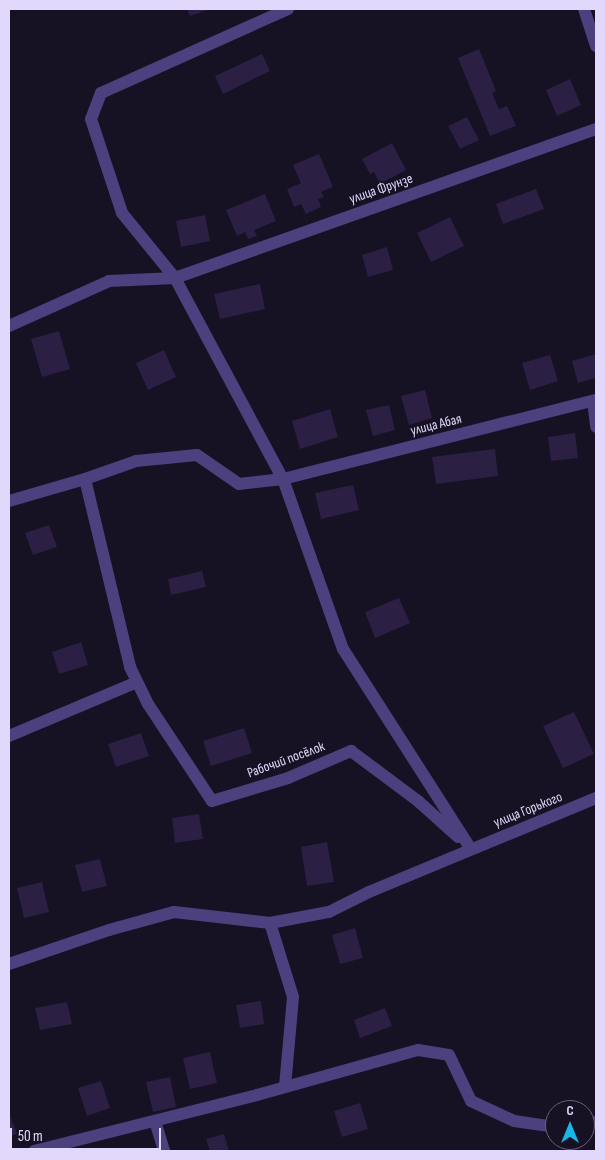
<!DOCTYPE html>
<meta charset="utf-8">
<style>
body{margin:0}
#map{position:relative;width:605px;height:1160px;overflow:hidden;background:#171124;font-family:"Sofia Sans Condensed",sans-serif}
div>[style]{position:absolute}
.building>*{inset:0;background:#2b1f43}
.minor>*{height:12px;margin:-6px;padding:0 6px;transform-origin:6px;border-radius:6px;background:#4c417e}
span{translate:-50% -50%;white-space:nowrap;text-align:center;line-height:1.15;-webkit-text-stroke:4px #171124;paint-order:stroke}
.street-label{font-size:14px;color:#e1d8fb}
.frame{position:absolute;inset:0;border:10px solid #e1d8fb;pointer-events:none}
.north{position:absolute;left:545px;top:1100px;width:50px;height:50px;box-sizing:border-box;background:#171124;border:1px solid #68617a;border-radius:50%;rotate:0deg;font-size:14px;font-weight:700;line-height:20px;text-align:center;color:#e1d8fb}
.north::after{content:'';display:block;margin:auto;width:18px;height:22px;background:#17b6e8;clip-path:polygon(50% 0,100% 100%,50% 72%,0 100%)}
.scale{position:absolute;left:10px;top:1128px;width:151px;height:22px;box-sizing:border-box;border:2px solid #e1d8fb;border-top:0;padding-left:6px;font-size:15px;line-height:18px;white-space:nowrap;color:#e1d8fb;-webkit-text-stroke:4px #171124;paint-order:stroke}
</style>
<div id="map">
<div class="building">
<div style="clip-path:polygon(187px 9px,210px 9px,190px 16px)"></div>
<div style="clip-path:polygon(479px 49px,496px 91px,492px 93px,499px 109px,507px 106px,516px 126px,490px 136px,458px 58px)"></div>
<div style="clip-path:polygon(262px 54px,270px 71px,223px 94px,215px 76px)"></div>
<div style="clip-path:polygon(570px 79px,581px 105px,557px 116px,546px 90px)"></div>
<div style="clip-path:polygon(467px 117px,479px 140px,460px 149px,448px 126px)"></div>
<div style="clip-path:polygon(392px 143px,406px 170px,380px 184px,374px 172px,370px 174px,362px 159px)"></div>
<div style="clip-path:polygon(319px 154px,333px 187px,321px 192px,324px 197px,318px 199px,321px 207px,306px 214px,301px 204px,294px 207px,287px 189px,301px 183px,293px 165px)"></div>
<div style="clip-path:polygon(536px 189px,544px 209px,503px 224px,496px 204px)"></div>
<div style="clip-path:polygon(265px 194px,276px 221px,254px 230px,257px 236px,248px 239px,245px 232px,237px 236px,226px 210px)"></div>
<div style="clip-path:polygon(205px 215px,210px 241px,181px 247px,176px 221px)"></div>
<div style="clip-path:polygon(450px 217px,464px 246px,431px 262px,417px 233px)"></div>
<div style="clip-path:polygon(387px 247px,393px 270px,368px 277px,362px 255px)"></div>
<div style="clip-path:polygon(260px 284px,265px 309px,220px 319px,214px 294px)"></div>
<div style="clip-path:polygon(59px 331px,70px 369px,42px 377px,31px 339px)"></div>
<div style="clip-path:polygon(164px 350px,176px 377px,148px 390px,136px 363px)"></div>
<div style="clip-path:polygon(596px 354px,596px 378px,578px 383px,572px 361px)"></div>
<div style="clip-path:polygon(550px 355px,558px 381px,530px 390px,522px 363px)"></div>
<div style="clip-path:polygon(425px 390px,432px 418px,409px 425px,401px 396px)"></div>
<div style="clip-path:polygon(389px 405px,395px 430px,373px 436px,366px 410px)"></div>
<div style="clip-path:polygon(330px 409px,338px 437px,300px 449px,292px 421px)"></div>
<div style="clip-path:polygon(575px 433px,578px 458px,551px 461px,548px 437px)"></div>
<div style="clip-path:polygon(495px 449px,498px 476px,436px 484px,432px 457px)"></div>
<div style="clip-path:polygon(353px 485px,359px 510px,321px 519px,315px 493px)"></div>
<div style="clip-path:polygon(49px 525px,57px 547px,33px 555px,25px 533px)"></div>
<div style="clip-path:polygon(202px 571px,206px 587px,171px 595px,168px 579px)"></div>
<div style="clip-path:polygon(399px 598px,410px 623px,375px 638px,365px 612px)"></div>
<div style="clip-path:polygon(81px 642px,88px 665px,59px 674px,52px 652px)"></div>
<div style="clip-path:polygon(574px 712px,594px 754px,563px 768px,543px 726px)"></div>
<div style="clip-path:polygon(244px 728px,252px 753px,211px 766px,203px 741px)"></div>
<div style="clip-path:polygon(141px 733px,149px 756px,116px 767px,108px 744px)"></div>
<div style="clip-path:polygon(199px 814px,203px 839px,175px 843px,172px 818px)"></div>
<div style="clip-path:polygon(327px 842px,334px 882px,307px 886px,301px 847px)"></div>
<div style="clip-path:polygon(100px 859px,107px 886px,82px 892px,75px 865px)"></div>
<div style="clip-path:polygon(42px 882px,49px 912px,24px 918px,17px 888px)"></div>
<div style="clip-path:polygon(355px 928px,363px 958px,340px 964px,332px 935px)"></div>
<div style="clip-path:polygon(261px 1001px,264px 1024px,240px 1028px,236px 1005px)"></div>
<div style="clip-path:polygon(67px 1002px,72px 1024px,40px 1030px,35px 1008px)"></div>
<div style="clip-path:polygon(385px 1008px,392px 1026px,360px 1038px,354px 1020px)"></div>
<div style="clip-path:polygon(210px 1052px,217px 1083px,190px 1089px,183px 1058px)"></div>
<div style="clip-path:polygon(170px 1077px,176px 1107px,153px 1112px,146px 1082px)"></div>
<div style="clip-path:polygon(101px 1081px,110px 1108px,87px 1116px,78px 1088px)"></div>
<div style="clip-path:polygon(360px 1103px,368px 1129px,342px 1137px,334px 1111px)"></div>
<div style="clip-path:polygon(9px 1113px,17px 1134px,9px 1137px)"></div>
<div style="clip-path:polygon(224px 1134px,229px 1151px,210px 1151px,206px 1139px)"></div>
</div>
<div class="minor">
<div style="left:288px;top:9px;width:205px;rotate:155.8deg"></div>
<div style="left:101px;top:93px;width:28px;rotate:111deg"></div>
<div style="left:91px;top:119px;width:99px;rotate:71.7deg"></div>
<div style="left:122px;top:213px;width:84px;rotate:50.8deg"></div>
<div style="left:175px;top:278px;width:228px;rotate:61.8deg"></div>
<div style="left:283px;top:479px;width:180px;rotate:70.6deg"></div>
<div style="left:343px;top:649px;width:237px;rotate:57.4deg"></div>
<div style="left:584px;top:9px;width:39px;rotate:72deg"></div>
<div style="left:9px;top:326px;width:110px;rotate:-24.2deg"></div>
<div style="left:109px;top:281px;width:66px;rotate:-2.6deg"></div>
<div style="left:175px;top:278px;width:447px;rotate:-19.5deg"></div>
<div style="left:593px;top:401px;width:26px;rotate:83deg"></div>
<div style="left:85px;top:479px;width:54px;rotate:-19.4deg"></div>
<div style="left:136px;top:461px;width:61px;rotate:-5.6deg"></div>
<div style="left:197px;top:455px;width:51px;rotate:34.6deg"></div>
<div style="left:239px;top:484px;width:44px;rotate:-6.5deg"></div>
<div style="left:283px;top:479px;width:323px;rotate:-14.2deg"></div>
<div style="left:9px;top:501px;width:79px;rotate:-16.1deg"></div>
<div style="left:85px;top:479px;width:193px;rotate:76.5deg"></div>
<div style="left:130px;top:667px;width:41px;rotate:64.1deg"></div>
<div style="left:148px;top:704px;width:116px;rotate:56.6deg"></div>
<div style="left:212px;top:801px;width:79px;rotate:-16.8deg"></div>
<div style="left:288px;top:778px;width:69px;rotate:-23.2deg"></div>
<div style="left:351px;top:751px;width:84px;rotate:36.7deg"></div>
<div style="left:418px;top:801px;width:54px;rotate:42deg"></div>
<div style="left:9px;top:736px;width:139px;rotate:-22.9deg"></div>
<div style="left:270px;top:923px;width:77px;rotate:72.7deg"></div>
<div style="left:293px;top:997px;width:90px;rotate:95.1deg"></div>
<div style="left:9px;top:964px;width:106px;rotate:-18.8deg"></div>
<div style="left:109px;top:930px;width:67px;rotate:-15.5deg"></div>
<div style="left:174px;top:912px;width:97px;rotate:6.5deg"></div>
<div style="left:270px;top:923px;width:60px;rotate:-10.6deg"></div>
<div style="left:329px;top:912px;width:45px;rotate:-26.6deg"></div>
<div style="left:369px;top:892px;width:246px;rotate:-22.5deg"></div>
<div style="left:155px;top:1121px;width:31px;rotate:73deg"></div>
<div style="left:585px;top:1124px;width:11px;rotate:-10deg"></div>
<div style="left:34px;top:1151px;width:230px;rotate:-14.1deg"></div>
<div style="left:257px;top:1095px;width:167px;rotate:-15.6deg"></div>
<div style="left:418px;top:1050px;width:31px;rotate:9deg"></div>
<div style="left:449px;top:1055px;width:51px;rotate:64.4deg"></div>
<div style="left:471px;top:1101px;width:47px;rotate:24.9deg"></div>
<div style="left:514px;top:1121px;width:41px;rotate:8.3deg"></div>
</div>
<div class="street-label">
<span style="left:381px;top:189px;rotate:-19deg">улица Фрунзе</span>
<span style="left:436px;top:425px;rotate:-14deg">улица Абая</span>
<span style="left:286px;top:760px;rotate:-20deg">Рабочий посёлок</span>
<span style="left:528px;top:810px;rotate:-22deg">улица Горького</span>
</div>
<div class="frame"></div>
<div class="north">С</div>
<div class="scale">50 m</div>
</div>
